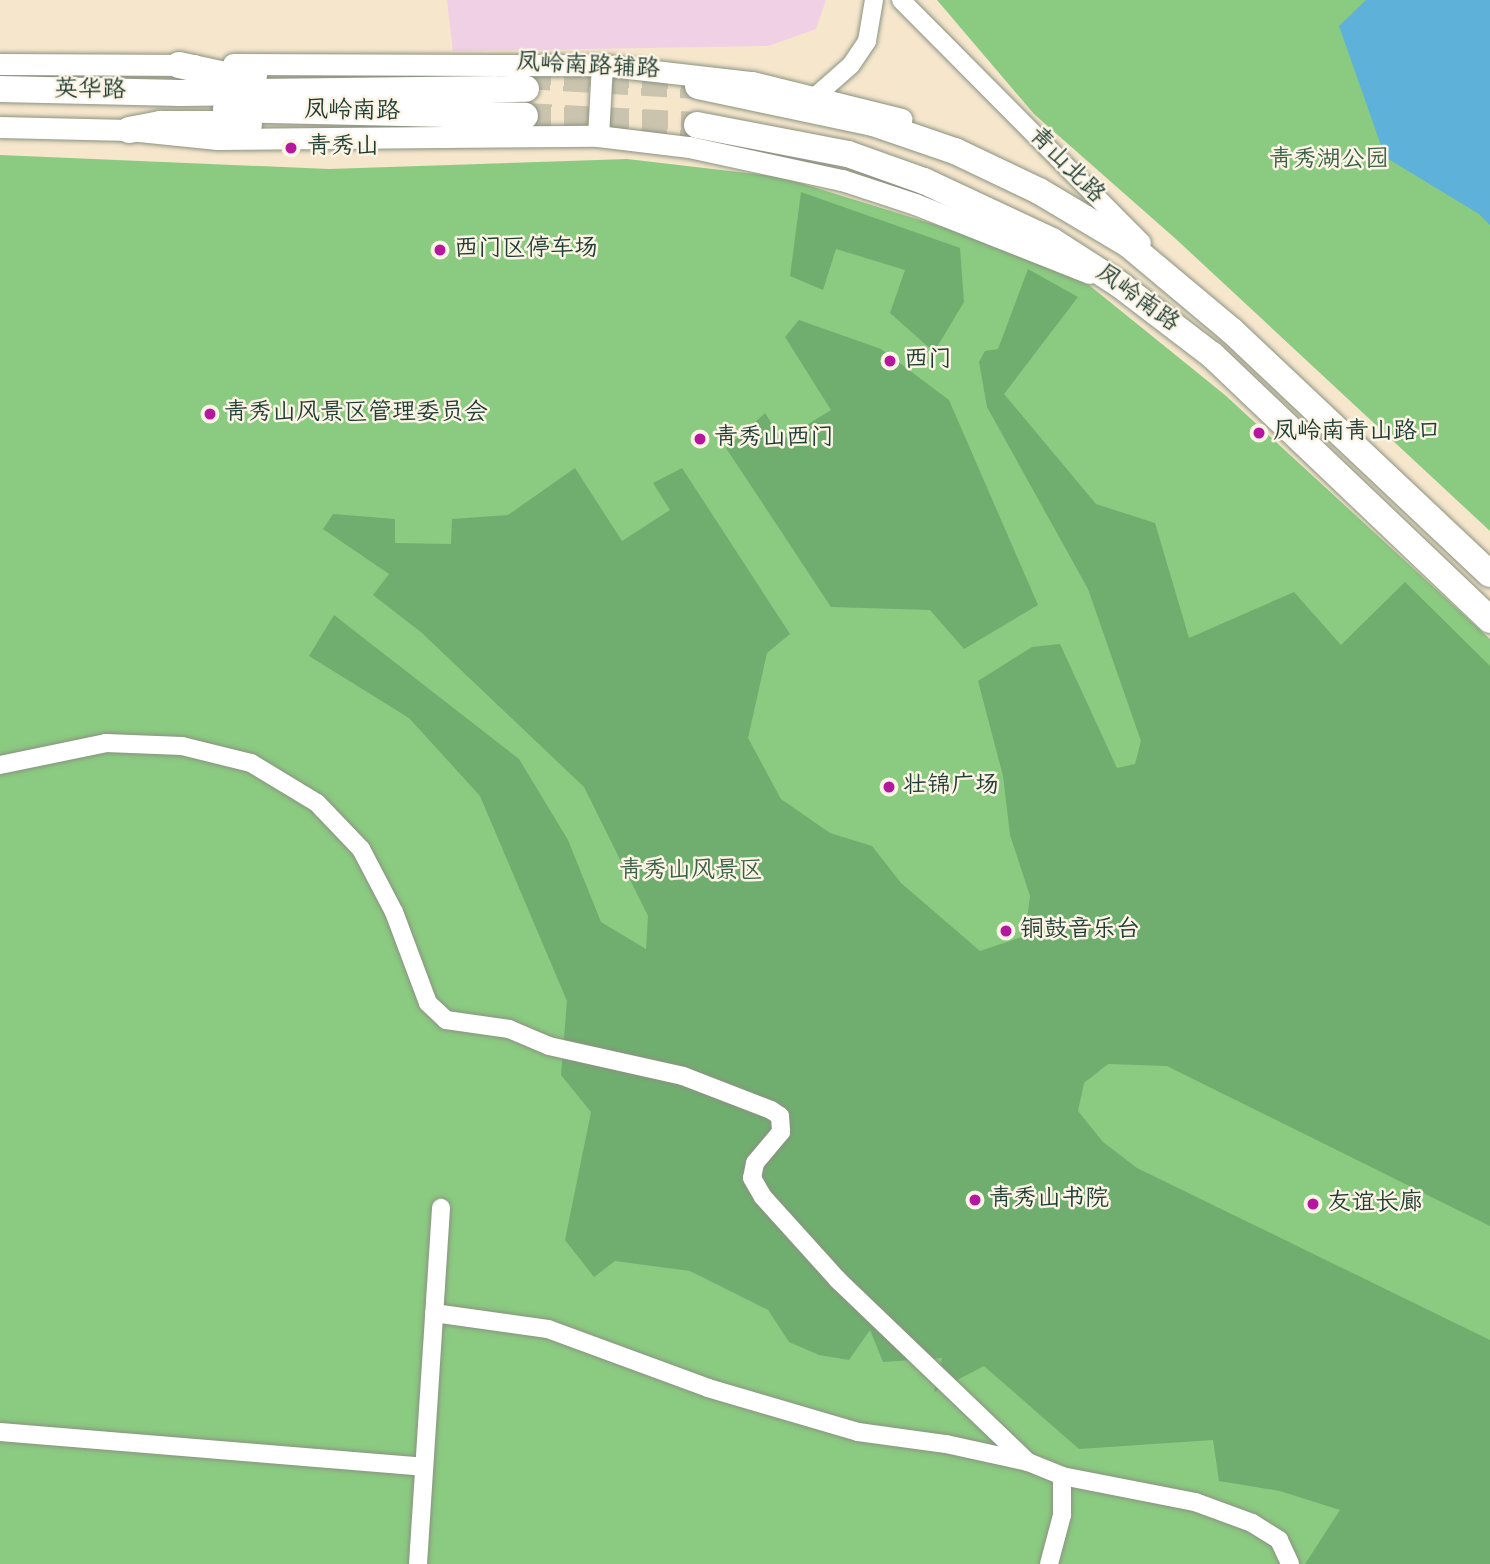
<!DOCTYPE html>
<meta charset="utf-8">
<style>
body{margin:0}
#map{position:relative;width:1490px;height:1564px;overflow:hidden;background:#f5e6cc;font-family:"Indie Flower","LXGW WenKai TC",sans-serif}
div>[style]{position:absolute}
.built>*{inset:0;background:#f0d0e4}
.green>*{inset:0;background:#8bca81}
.forest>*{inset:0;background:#70ae6f}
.water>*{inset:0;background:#5eb2da}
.primary-tunnel>*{height:26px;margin-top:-13px;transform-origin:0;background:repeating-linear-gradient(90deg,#cac4ae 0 26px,transparent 0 39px)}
.roads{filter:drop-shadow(0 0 2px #8a9280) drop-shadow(0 0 2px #8a9280)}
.minor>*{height:18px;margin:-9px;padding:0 9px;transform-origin:9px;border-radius:9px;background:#fff}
.tertiary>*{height:21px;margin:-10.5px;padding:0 10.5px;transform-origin:10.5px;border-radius:10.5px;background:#fff}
.primary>*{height:26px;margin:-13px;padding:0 13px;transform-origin:13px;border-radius:13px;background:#fff}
.dots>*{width:19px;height:19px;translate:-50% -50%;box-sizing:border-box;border:4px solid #fcf5e5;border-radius:50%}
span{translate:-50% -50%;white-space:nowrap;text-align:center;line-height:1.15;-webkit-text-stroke:5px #fcf5e5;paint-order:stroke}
.street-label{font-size:24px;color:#1f3d34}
.poi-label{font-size:24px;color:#1f3d34}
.left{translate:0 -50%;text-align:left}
.park-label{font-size:24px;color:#3a6047}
</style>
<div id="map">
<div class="built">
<div style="clip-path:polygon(447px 0,826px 0,816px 29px,768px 46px,453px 51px)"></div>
</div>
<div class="green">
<div style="clip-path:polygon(937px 0,1490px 0,1490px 531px,1177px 240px,1034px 114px)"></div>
<div style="clip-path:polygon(0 155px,329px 169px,627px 159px,781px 177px,975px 237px,1089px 285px,1225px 395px,1490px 639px,1490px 1564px,0 1564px)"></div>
</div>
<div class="forest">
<div style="clip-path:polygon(801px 192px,960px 248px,964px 302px,934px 352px,890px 313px,905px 270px,836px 249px,823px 290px,790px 276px)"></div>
<div style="clip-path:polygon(1028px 269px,1078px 297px,1004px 394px,1096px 504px,1155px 523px,1189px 638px,1294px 592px,1341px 645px,1405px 582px,1490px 666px,1490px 1226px,1167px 1066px,1108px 1064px,1084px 1083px,1078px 1111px,1103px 1142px,1137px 1168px,1490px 1340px,1490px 1564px,1305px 1564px,1340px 1510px,1280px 1491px,1219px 1481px,1213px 1440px,1079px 1449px,984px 1366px,934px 1392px,942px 1358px,883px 1362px,870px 1330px,849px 1360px,819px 1355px,789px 1342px,768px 1310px,690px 1271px,615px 1261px,594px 1277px,565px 1240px,591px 1112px,561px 1075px,567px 1001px,480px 796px,409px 718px,309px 656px,334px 615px,519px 759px,568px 840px,601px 922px,646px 949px,648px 916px,584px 787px,422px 633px,373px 595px,389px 574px,323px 529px,333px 514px,395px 519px,395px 543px,451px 544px,452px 519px,508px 515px,575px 468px,622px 541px,670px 510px,653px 483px,682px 468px,790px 634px,767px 653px,748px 738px,781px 799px,830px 833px,872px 846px,901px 883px,980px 951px,1025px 936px,1030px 896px,1010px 835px,1003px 776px,978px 681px,1032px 647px,1060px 644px,1117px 768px,1135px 764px,1141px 741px,1088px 589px,987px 407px,979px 362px,985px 351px,998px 349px)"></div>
<div style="clip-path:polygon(799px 320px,881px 349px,949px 400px,1038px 605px,964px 649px,930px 610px,831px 607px,726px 448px,765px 413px,782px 440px,831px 410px,785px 337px)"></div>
</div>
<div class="water">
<div style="clip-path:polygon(1366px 0,1490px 0,1490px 225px,1479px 214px,1385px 157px,1339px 26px)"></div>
</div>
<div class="primary-tunnel">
<div style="left:525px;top:76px;width:173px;rotate:3.3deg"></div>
<div style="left:525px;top:116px;width:172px;rotate:3deg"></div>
</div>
<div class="roads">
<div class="minor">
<div style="left:901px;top:0;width:342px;rotate:45.2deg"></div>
<div style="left:817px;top:95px;width:45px;rotate:-41.4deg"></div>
<div style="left:851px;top:65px;width:29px;rotate:-56deg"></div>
<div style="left:867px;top:41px;width:42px;rotate:-80.3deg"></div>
<div style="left:0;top:765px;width:108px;rotate:-11.7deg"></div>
<div style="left:106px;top:743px;width:76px;rotate:2.3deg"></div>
<div style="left:182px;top:746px;width:71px;rotate:13.8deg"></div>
<div style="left:251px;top:763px;width:77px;rotate:31.2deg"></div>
<div style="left:317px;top:803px;width:64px;rotate:46.3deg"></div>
<div style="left:361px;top:849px;width:71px;rotate:62.4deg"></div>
<div style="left:394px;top:912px;width:97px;rotate:69.5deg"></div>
<div style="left:428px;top:1003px;width:25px;rotate:43deg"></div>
<div style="left:446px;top:1020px;width:64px;rotate:8.1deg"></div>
<div style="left:509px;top:1029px;width:43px;rotate:23deg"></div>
<div style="left:549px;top:1046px;width:137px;rotate:12.6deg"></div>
<div style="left:683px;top:1076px;width:94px;rotate:21.1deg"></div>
<div style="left:771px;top:1110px;width:11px;rotate:34deg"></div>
<div style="left:780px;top:1116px;width:16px;rotate:86deg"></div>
<div style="left:781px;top:1132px;width:40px;rotate:130deg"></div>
<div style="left:755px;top:1163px;width:15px;rotate:101deg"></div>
<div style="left:752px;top:1178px;width:22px;rotate:60deg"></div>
<div style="left:763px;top:1197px;width:112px;rotate:47.9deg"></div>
<div style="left:838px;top:1280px;width:263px;rotate:43.8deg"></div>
<div style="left:434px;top:1313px;width:115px;rotate:8deg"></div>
<div style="left:548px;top:1329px;width:171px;rotate:20.2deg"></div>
<div style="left:708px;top:1388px;width:156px;rotate:16.3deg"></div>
<div style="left:858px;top:1432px;width:89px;rotate:7.8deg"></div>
<div style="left:946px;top:1444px;width:84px;rotate:12.4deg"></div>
<div style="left:1028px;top:1462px;width:37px;rotate:22deg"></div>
<div style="left:1062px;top:1476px;width:136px;rotate:11.1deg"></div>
<div style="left:1195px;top:1502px;width:61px;rotate:20.2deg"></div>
<div style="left:1252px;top:1523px;width:32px;rotate:32deg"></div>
<div style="left:1279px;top:1540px;width:26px;rotate:65deg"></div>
<div style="left:0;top:1432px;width:425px;rotate:4.7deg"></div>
<div style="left:418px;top:1564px;width:357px;rotate:-86.3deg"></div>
<div style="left:1049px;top:1564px;width:51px;rotate:-75.1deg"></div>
<div style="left:1062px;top:1515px;width:39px;rotate:-90deg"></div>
</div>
<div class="tertiary">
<div style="left:0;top:64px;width:194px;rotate:0.3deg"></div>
<div style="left:233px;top:64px;width:369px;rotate:0.2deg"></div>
<div style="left:602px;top:65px;width:151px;rotate:6.5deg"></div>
<div style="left:752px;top:82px;width:154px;rotate:13.9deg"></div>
<div style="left:0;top:127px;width:129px;rotate:1.3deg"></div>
<div style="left:129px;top:130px;width:89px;rotate:5.8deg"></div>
<div style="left:218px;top:139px;width:380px;rotate:-0.5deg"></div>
<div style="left:598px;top:136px;width:92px;rotate:6.9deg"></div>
<div style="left:689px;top:147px;width:157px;rotate:12.2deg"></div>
<div style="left:842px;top:180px;width:77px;rotate:18.2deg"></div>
<div style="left:915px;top:204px;width:187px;rotate:21.6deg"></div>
<div style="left:598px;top:136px;width:71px;rotate:-86.8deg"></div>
</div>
<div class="primary">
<div style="left:179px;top:65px;width:47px;rotate:12.3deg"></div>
<div style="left:225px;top:75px;width:29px"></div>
<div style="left:698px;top:86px;width:179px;rotate:11.9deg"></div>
<div style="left:873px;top:123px;width:87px;rotate:18.9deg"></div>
<div style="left:955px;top:151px;width:93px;rotate:25.5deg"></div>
<div style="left:1039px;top:191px;width:104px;rotate:30.8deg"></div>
<div style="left:1128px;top:244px;width:136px;rotate:39.9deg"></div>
<div style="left:1232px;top:331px;width:354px;rotate:43.3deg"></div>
<div style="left:0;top:89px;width:180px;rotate:1.3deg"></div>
<div style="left:180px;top:93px;width:346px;rotate:-0.7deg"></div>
<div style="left:226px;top:109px;width:299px;rotate:1.3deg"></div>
<div style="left:697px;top:125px;width:154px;rotate:10.9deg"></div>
<div style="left:848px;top:154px;width:81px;rotate:19.6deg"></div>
<div style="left:924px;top:181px;width:141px;rotate:25.1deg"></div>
<div style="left:1052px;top:241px;width:80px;rotate:32.7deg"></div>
<div style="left:1119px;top:284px;width:117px;rotate:37.4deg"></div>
<div style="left:1212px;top:355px;width:384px;rotate:43.6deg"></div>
<div style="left:129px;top:130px;width:32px;rotate:-11deg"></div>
<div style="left:160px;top:124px;width:89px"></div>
</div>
</div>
<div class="dots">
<div style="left:291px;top:148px;background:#b5179e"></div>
<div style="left:440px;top:250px;background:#b5179e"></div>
<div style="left:890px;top:361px;background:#b5179e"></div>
<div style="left:210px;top:414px;background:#b5179e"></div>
<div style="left:1259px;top:433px;background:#b5179e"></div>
<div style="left:700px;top:439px;background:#b5179e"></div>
<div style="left:889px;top:787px;background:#b5179e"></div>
<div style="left:1006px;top:931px;background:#b5179e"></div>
<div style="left:975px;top:1200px;background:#b5179e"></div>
<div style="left:1313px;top:1204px;background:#b5179e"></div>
</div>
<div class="street-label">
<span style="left:588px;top:67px;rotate:3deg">凤岭南路辅路</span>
<span style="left:90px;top:91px;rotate:1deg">英华路</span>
<span style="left:352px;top:112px;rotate:1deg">凤岭南路</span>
<span style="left:1066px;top:166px;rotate:45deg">青山北路</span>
<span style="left:1137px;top:299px;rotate:36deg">凤岭南路</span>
</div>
<div class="poi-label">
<span class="left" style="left:307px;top:148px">青秀山</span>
<span class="left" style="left:454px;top:250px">西门区停车场</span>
<span class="left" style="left:904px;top:361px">西门</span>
<span class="left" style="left:224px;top:414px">青秀山风景区管理委员会</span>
<span class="left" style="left:1273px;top:433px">凤岭南青山路口</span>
<span class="left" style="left:714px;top:439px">青秀山西门</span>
<span class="left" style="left:903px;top:787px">壮锦广场</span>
<span class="left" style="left:1020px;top:931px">铜鼓音乐台</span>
<span class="left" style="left:989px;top:1200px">青秀山书院</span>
<span class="left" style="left:1327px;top:1204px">友谊长廊</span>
</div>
<div class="park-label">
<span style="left:1329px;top:161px">青秀湖公园</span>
<span style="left:691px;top:872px">青秀山风景区</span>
</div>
</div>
